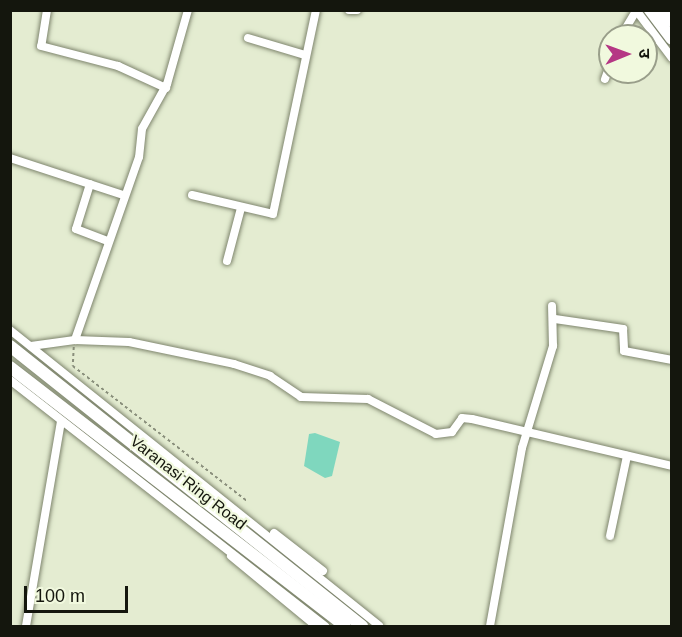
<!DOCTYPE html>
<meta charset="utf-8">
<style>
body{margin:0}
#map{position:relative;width:682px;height:637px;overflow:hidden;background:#e4ecd1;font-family:Arial,"Noto Sans Devanagari",sans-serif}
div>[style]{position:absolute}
.water>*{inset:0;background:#7fd7be}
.path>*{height:1.5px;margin-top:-0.75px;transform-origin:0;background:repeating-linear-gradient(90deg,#898e7b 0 3px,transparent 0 6px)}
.roads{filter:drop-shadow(0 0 2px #7e856d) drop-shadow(0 0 2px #7e856d)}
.minor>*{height:8px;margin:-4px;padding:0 4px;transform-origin:4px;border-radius:4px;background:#fff}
.highway>*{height:12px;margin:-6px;padding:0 6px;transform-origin:6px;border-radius:6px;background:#fff}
span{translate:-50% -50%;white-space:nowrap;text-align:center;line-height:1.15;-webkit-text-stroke:4.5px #f1f9de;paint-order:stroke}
.street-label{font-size:16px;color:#14160d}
.frame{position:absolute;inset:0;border:12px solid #14160d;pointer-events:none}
.north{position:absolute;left:598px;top:24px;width:60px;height:60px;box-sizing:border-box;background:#f1f9de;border:2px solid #999e8a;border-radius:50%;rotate:89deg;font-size:16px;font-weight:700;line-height:24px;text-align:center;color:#14160d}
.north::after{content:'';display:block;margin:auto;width:21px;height:27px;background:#b53784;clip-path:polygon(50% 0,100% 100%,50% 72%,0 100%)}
.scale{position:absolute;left:24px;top:586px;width:104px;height:27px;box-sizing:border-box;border:3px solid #14160d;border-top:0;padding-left:8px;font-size:18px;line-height:21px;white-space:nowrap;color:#14160d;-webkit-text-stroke:4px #f1f9de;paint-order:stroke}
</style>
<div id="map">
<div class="water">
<div style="clip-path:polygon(315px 433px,340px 442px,332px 476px,325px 478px,304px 466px,309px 434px)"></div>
</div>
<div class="path">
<div style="left:74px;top:347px;width:19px;rotate:93deg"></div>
<div style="left:73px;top:366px;width:220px;rotate:37.8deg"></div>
</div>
<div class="roads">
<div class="minor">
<div style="left:47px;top:10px;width:36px;rotate:99deg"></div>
<div style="left:41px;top:46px;width:80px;rotate:14.6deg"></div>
<div style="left:118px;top:66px;width:53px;rotate:24.6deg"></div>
<div style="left:188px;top:10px;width:77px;rotate:105.8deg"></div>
<div style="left:167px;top:84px;width:51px;rotate:119.1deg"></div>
<div style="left:142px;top:129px;width:28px;rotate:96deg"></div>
<div style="left:139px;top:157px;width:194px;rotate:109.3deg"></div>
<div style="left:75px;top:340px;width:54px;rotate:2.1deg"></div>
<div style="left:129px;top:342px;width:107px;rotate:11.8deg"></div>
<div style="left:234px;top:364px;width:38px;rotate:18deg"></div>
<div style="left:270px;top:376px;width:37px;rotate:34deg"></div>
<div style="left:301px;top:397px;width:67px;rotate:1.7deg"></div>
<div style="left:368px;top:399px;width:76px;rotate:27.2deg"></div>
<div style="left:436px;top:434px;width:16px;rotate:-7deg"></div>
<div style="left:452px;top:432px;width:17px;rotate:-54deg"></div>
<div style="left:462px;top:418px;width:10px;rotate:6deg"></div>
<div style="left:472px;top:419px;width:205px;rotate:13.2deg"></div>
<div style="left:349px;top:10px;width:8px"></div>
<div style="left:636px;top:10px;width:60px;rotate:53.1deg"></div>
<div style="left:621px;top:36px;width:29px;rotate:-59deg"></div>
<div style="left:248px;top:38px;width:59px;rotate:16.6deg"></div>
<div style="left:605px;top:79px;width:15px;rotate:-70deg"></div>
<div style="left:10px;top:158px;width:119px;rotate:18.1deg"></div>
<div style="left:90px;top:184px;width:47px;rotate:107.3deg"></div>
<div style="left:76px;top:229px;width:33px;rotate:21deg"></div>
<div style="left:192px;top:195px;width:83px;rotate:13.2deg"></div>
<div style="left:273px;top:214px;width:208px;rotate:-78.1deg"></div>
<div style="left:227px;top:261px;width:55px;rotate:-75.2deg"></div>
<div style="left:555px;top:319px;width:69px;rotate:8.4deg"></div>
<div style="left:623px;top:329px;width:22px;rotate:87deg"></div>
<div style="left:624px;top:351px;width:49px;rotate:10.6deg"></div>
<div style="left:10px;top:330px;width:473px;rotate:38.7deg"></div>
<div style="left:31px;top:346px;width:44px;rotate:-7.8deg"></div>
<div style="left:10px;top:380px;width:400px;rotate:38deg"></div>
<div style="left:274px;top:533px;width:62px;rotate:37.8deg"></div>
<div style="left:610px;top:536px;width:82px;rotate:-78deg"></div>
<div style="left:231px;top:556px;width:110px;rotate:39.5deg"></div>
<div style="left:26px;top:626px;width:208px;rotate:-80.3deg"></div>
<div style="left:490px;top:626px;width:181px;rotate:-79.8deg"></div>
<div style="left:522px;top:448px;width:107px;rotate:-73.1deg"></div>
<div style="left:553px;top:346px;width:40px;rotate:-91.4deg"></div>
</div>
<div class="highway">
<div style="left:650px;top:10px;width:36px;rotate:53deg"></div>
<div style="left:663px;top:10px;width:14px;rotate:51deg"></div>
<div style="left:10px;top:346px;width:450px;rotate:38.5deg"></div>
<div style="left:10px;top:367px;width:423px;rotate:37.7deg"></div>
</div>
</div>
<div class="street-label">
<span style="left:188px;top:483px;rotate:38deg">Varanasi Ring Road</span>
</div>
<div class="frame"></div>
<div class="north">उ</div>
<div class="scale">100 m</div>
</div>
